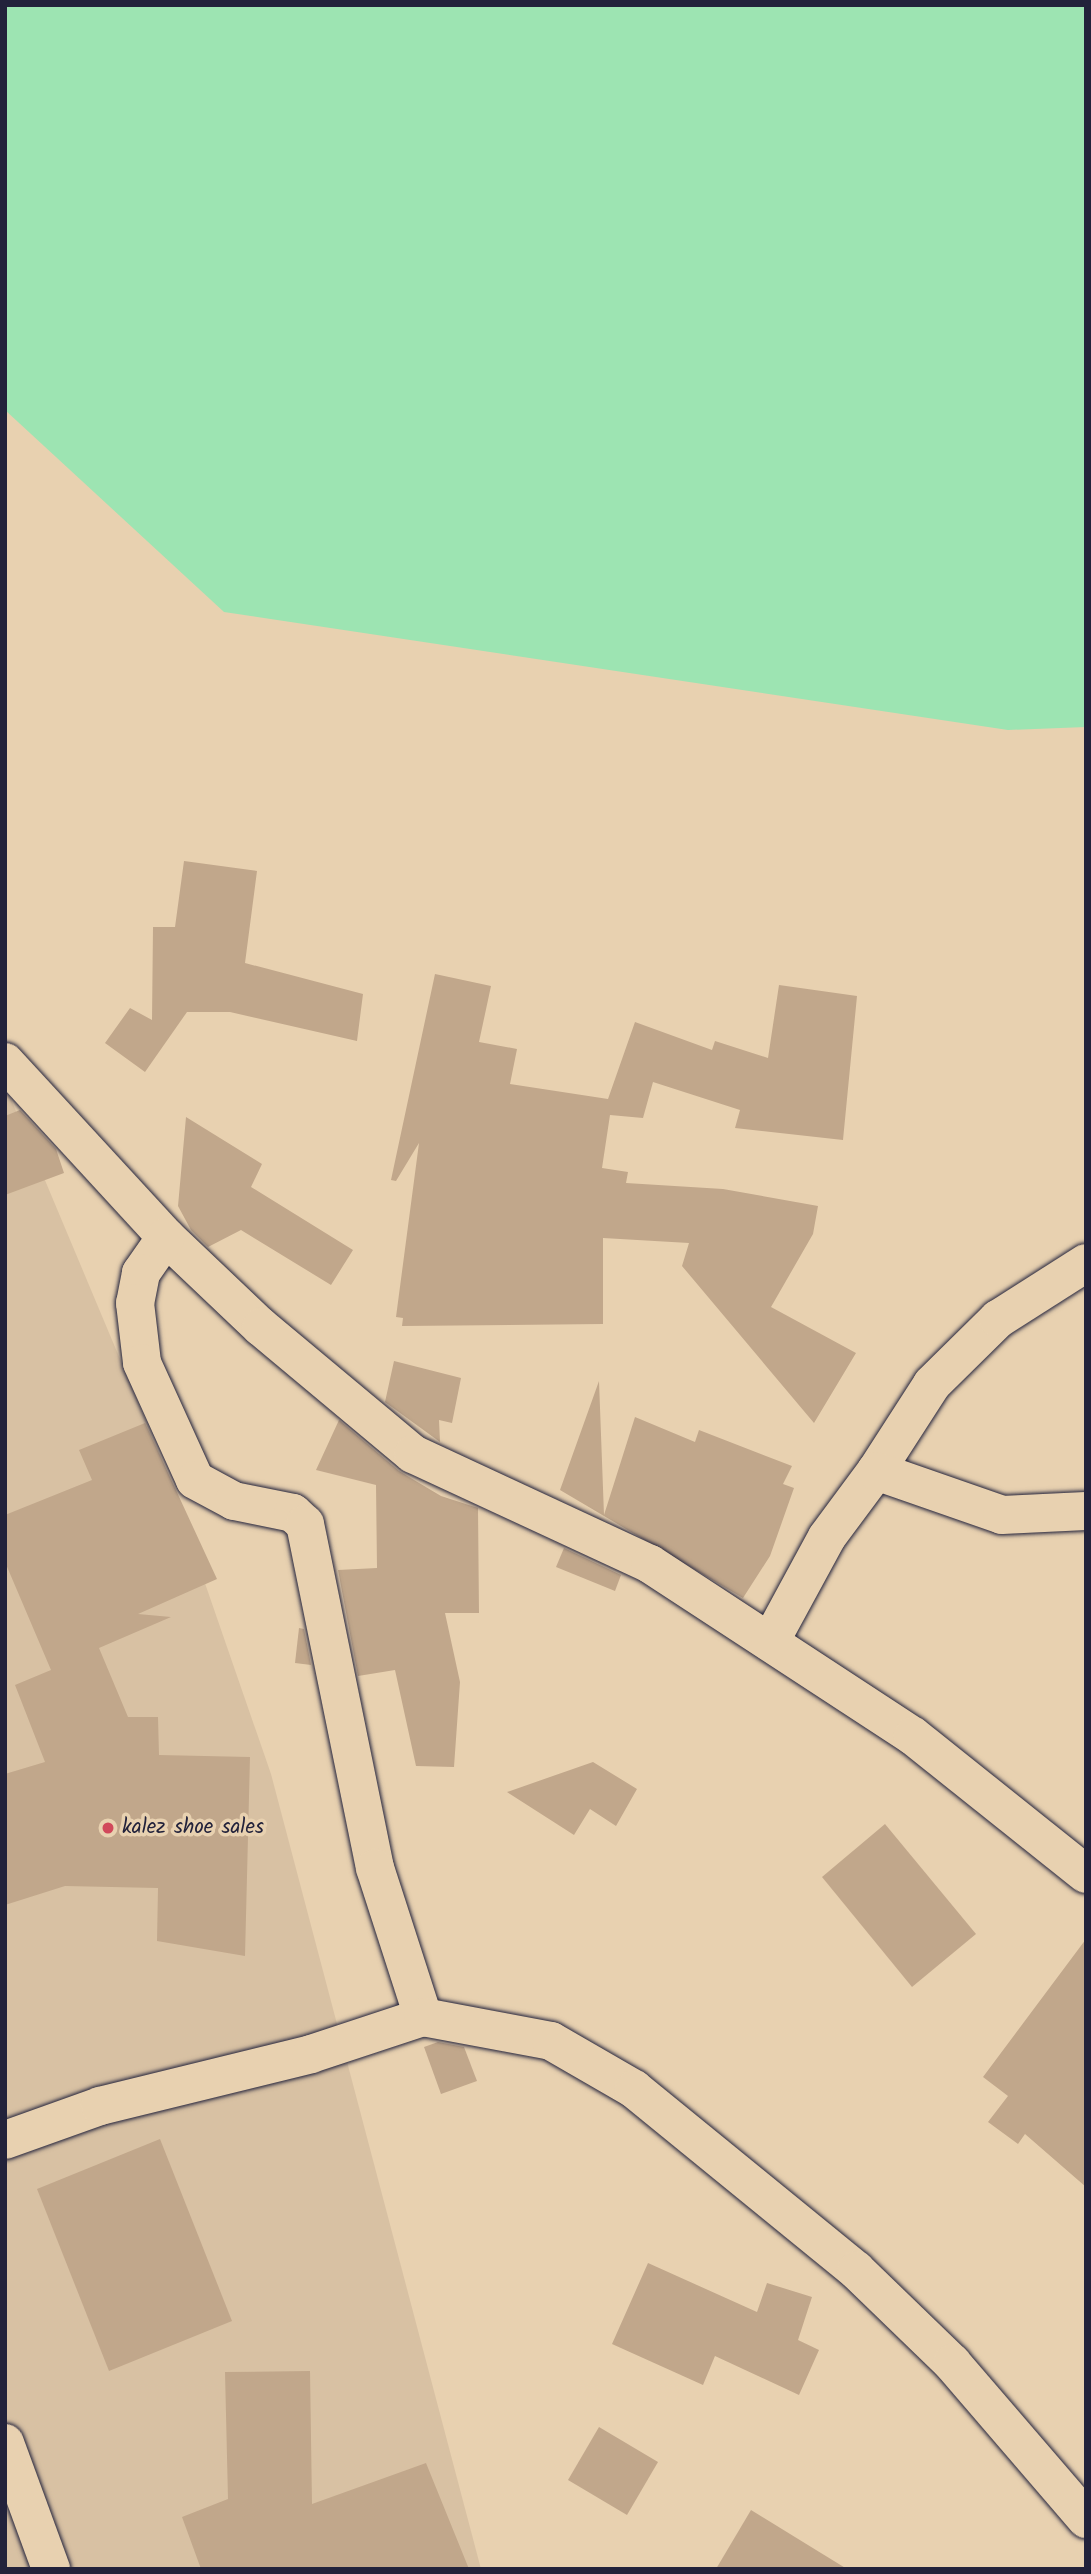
<!DOCTYPE html>
<style>
body{margin:0}
#map{position:relative;width:1091px;height:2574px;overflow:hidden;background:#e8d1b0;font-family:Kalam,sans-serif}
div>[style]{position:absolute}
.built>*{inset:0;background:#d8c1a3}
.green>*{inset:0;background:#9de4b2}
.building>*{inset:0;background:#c1a78b}
.roads{filter:drop-shadow(0 0 2px #22223b) drop-shadow(0 0 2px #22223b)}
.street>*{height:38px;margin:-19px;padding:0 19px;transform-origin:19px;border-radius:19px;background:#e8d1b0}
.secondary>*{height:38px;margin:-19px;padding:0 19px;transform-origin:19px;border-radius:19px;background:#e8d1b0}
.dots>*{width:19px;height:19px;translate:-50% -50%;box-sizing:border-box;border:4px solid #e8d1b0;border-radius:50%}
span{translate:-50% -50%;white-space:nowrap;text-align:center;line-height:1.15;-webkit-text-stroke:7px #e8d1b0;paint-order:stroke}
.poi-label{font-size:21px;color:#22223b}
.left{translate:0 -50%;text-align:left}
.frame{position:absolute;inset:0;border:7px solid #22223b;pointer-events:none}
</style>
<div id="map">
<div class="built">
<div style="clip-path:polygon(5px 1085px,162px 1459px,271px 1774px,481px 2569px,5px 2569px)"></div>
</div>
<div class="green">
<div style="clip-path:polygon(5px 5px,1086px 5px,1086px 727px,1008px 730px,224px 612px,5px 410px)"></div>
</div>
<div class="building">
<div style="clip-path:polygon(184px 861px,257px 871px,245px 963px,363px 994px,357px 1041px,230px 1012px,187px 1012px,145px 1072px,105px 1043px,130px 1008px,152px 1020px,153px 927px,175px 927px)"></div>
<div style="clip-path:polygon(435px 974px,491px 986px,479px 1042px,517px 1049px,510px 1084px,608px 1099px,635px 1022px,712px 1050px,715px 1041px,768px 1058px,779px 985px,857px 996px,843px 1140px,735px 1128px,740px 1110px,653px 1082px,643px 1118px,610px 1115px,602px 1168px,628px 1172px,626px 1183px,723px 1189px,818px 1206px,813px 1234px,771px 1307px,856px 1353px,814px 1423px,682px 1266px,689px 1243px,603px 1238px,603px 1324px,402px 1326px,403px 1318px,396px 1317px,419px 1143px,396px 1181px,391px 1180px)"></div>
<div style="clip-path:polygon(20px 1110px,56px 1149px,64px 1173px,5px 1195px,5px 1116px)"></div>
<div style="clip-path:polygon(186px 1117px,262px 1164px,251px 1187px,353px 1250px,331px 1285px,241px 1230px,208px 1247px,191px 1230px,178px 1206px)"></div>
<div style="clip-path:polygon(394px 1361px,461px 1378px,452px 1423px,439px 1420px,440px 1442px,385px 1402px)"></div>
<div style="clip-path:polygon(599px 1381px,604px 1515px,635px 1417px,695px 1442px,699px 1430px,792px 1466px,783px 1484px,794px 1488px,770px 1556px,743px 1598px,560px 1490px)"></div>
<div style="clip-path:polygon(339px 1420px,399px 1471px,441px 1496px,478px 1508px,479px 1613px,445px 1613px,460px 1682px,454px 1767px,416px 1766px,395px 1670px,358px 1676px,338px 1570px,377px 1568px,376px 1485px,316px 1470px)"></div>
<div style="clip-path:polygon(145px 1423px,217px 1579px,138px 1614px,171px 1617px,99px 1648px,128px 1717px,158px 1717px,159px 1755px,250px 1757px,245px 1956px,157px 1941px,158px 1888px,65px 1886px,5px 1905px,5px 1774px,45px 1762px,15px 1685px,51px 1670px,5px 1562px,5px 1515px,92px 1480px,79px 1450px)"></div>
<div style="clip-path:polygon(564px 1548px,621px 1575px,615px 1591px,556px 1567px)"></div>
<div style="clip-path:polygon(299px 1628px,304px 1629px,311px 1665px,295px 1663px)"></div>
<div style="clip-path:polygon(593px 1762px,637px 1789px,616px 1826px,590px 1809px,574px 1835px,507px 1792px)"></div>
<div style="clip-path:polygon(885px 1824px,976px 1934px,912px 1987px,822px 1877px)"></div>
<div style="clip-path:polygon(1086px 1939px,1086px 2187px,1025px 2134px,1018px 2144px,988px 2122px,1008px 2096px,983px 2077px)"></div>
<div style="clip-path:polygon(438px 2042px,464px 2047px,477px 2081px,441px 2094px,424px 2047px)"></div>
<div style="clip-path:polygon(160px 2139px,232px 2321px,109px 2371px,37px 2189px)"></div>
<div style="clip-path:polygon(648px 2263px,757px 2312px,767px 2283px,812px 2297px,798px 2340px,819px 2350px,799px 2395px,715px 2356px,703px 2385px,612px 2344px)"></div>
<div style="clip-path:polygon(310px 2371px,312px 2504px,426px 2463px,469px 2569px,201px 2569px,182px 2517px,228px 2499px,225px 2372px)"></div>
<div style="clip-path:polygon(599px 2427px,658px 2462px,627px 2515px,568px 2480px)"></div>
<div style="clip-path:polygon(751px 2510px,847px 2569px,716px 2569px)"></div>
</div>
<div class="roads">
<div class="street">
<div style="left:5px;top:1062px;width:238px;rotate:47.4deg"></div>
<div style="left:166px;top:1237px;width:131px;rotate:43.5deg"></div>
<div style="left:261px;top:1327px;width:198px;rotate:39.9deg"></div>
<div style="left:413px;top:1454px;width:261px;rotate:24.9deg"></div>
<div style="left:650px;top:1564px;width:314px;rotate:33.2deg"></div>
<div style="left:913px;top:1736px;width:221px;rotate:38.6deg"></div>
<div style="left:166px;top:1237px;width:44px;rotate:124.8deg"></div>
<div style="left:141px;top:1273px;width:31px;rotate:101deg"></div>
<div style="left:135px;top:1303px;width:60px;rotate:83.3deg"></div>
<div style="left:142px;top:1363px;width:128px;rotate:65.6deg"></div>
<div style="left:195px;top:1480px;width:44px;rotate:28.3deg"></div>
<div style="left:234px;top:1501px;width:60px;rotate:11.5deg"></div>
<div style="left:293px;top:1513px;width:16px;rotate:43deg"></div>
<div style="left:305px;top:1524px;width:351px;rotate:78.5deg"></div>
<div style="left:375px;top:1868px;width:157px;rotate:72.1deg"></div>
<div style="left:876px;top:1471px;width:103px;rotate:-57.2deg"></div>
<div style="left:932px;top:1384px;width:93px;rotate:-44.6deg"></div>
<div style="left:998px;top:1319px;width:104px;rotate:-32.5deg"></div>
<div style="left:770px;top:1642px;width:119px;rotate:-61.5deg"></div>
<div style="left:827px;top:1537px;width:82px;rotate:-53.4deg"></div>
<div style="left:876px;top:1471px;width:133px;rotate:19.2deg"></div>
<div style="left:1002px;top:1515px;width:84px;rotate:-2.7deg"></div>
<div style="left:5px;top:2140px;width:101px;rotate:-19.7deg"></div>
<div style="left:100px;top:2106px;width:217px;rotate:-13.8deg"></div>
<div style="left:311px;top:2054px;width:118px;rotate:-18.3deg"></div>
<div style="left:423px;top:2017px;width:130px;rotate:10.6deg"></div>
<div style="left:551px;top:2041px;width:96px;rotate:30deg"></div>
<div style="left:634px;top:2089px;width:286px;rotate:39.2deg"></div>
<div style="left:856px;top:2270px;width:134px;rotate:44.1deg"></div>
<div style="left:952px;top:2363px;width:206px;rotate:49.3deg"></div>
</div>
<div class="secondary">
<div style="left:5px;top:2443px;width:134px;rotate:69.9deg"></div>
</div>
</div>
<div class="dots">
<div style="left:108px;top:1828px;background:#d1495b"></div>
</div>
<div class="poi-label">
<span class="left" style="left:122px;top:1828px">kalez shoe sales</span>
</div>
<div class="frame"></div>
</div>
